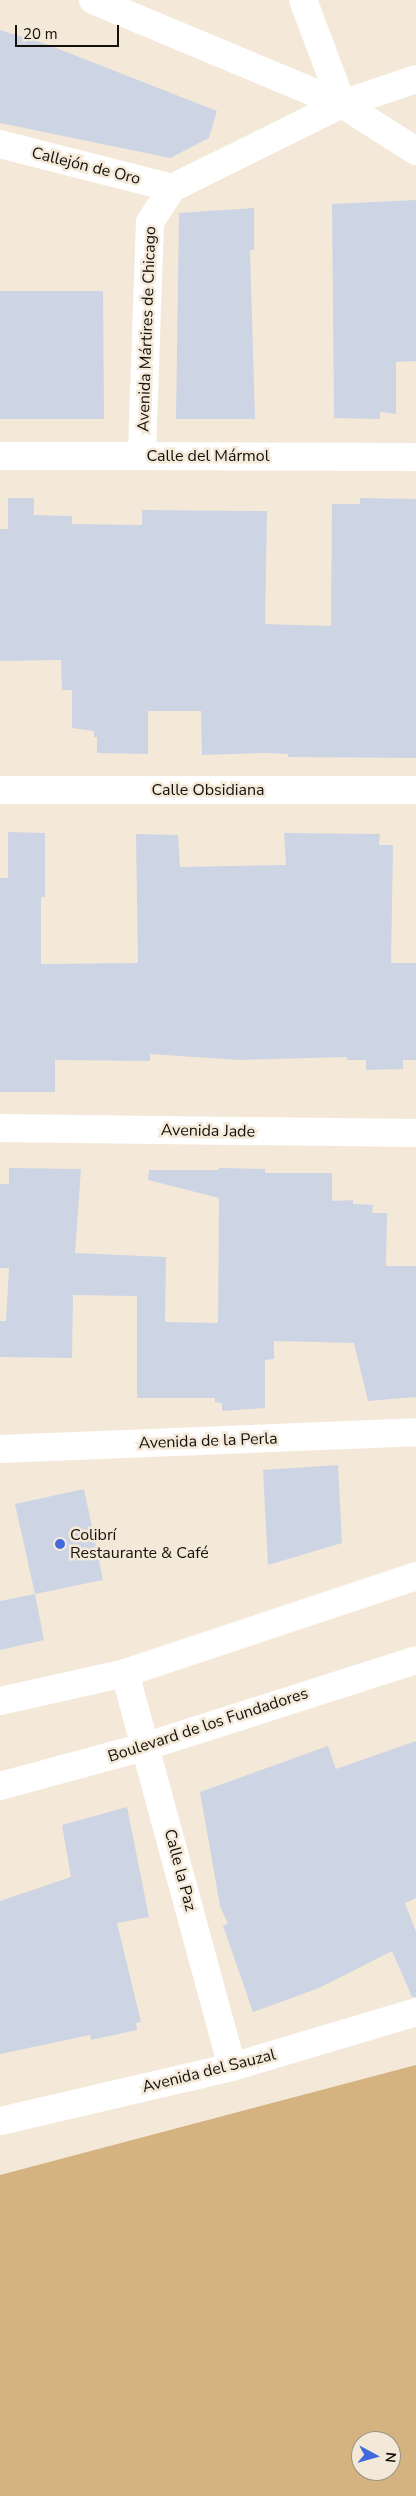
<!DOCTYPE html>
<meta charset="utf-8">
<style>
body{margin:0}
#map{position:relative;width:416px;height:2496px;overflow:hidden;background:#f4e9d9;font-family:"Nunito Sans",sans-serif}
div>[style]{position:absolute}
.green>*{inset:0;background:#d5b381}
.building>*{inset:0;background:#cdd4e4}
.street>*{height:28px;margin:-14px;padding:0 14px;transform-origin:14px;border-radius:14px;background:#fff}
.secondary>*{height:28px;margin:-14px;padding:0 14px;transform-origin:14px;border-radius:14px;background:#fff}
.primary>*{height:28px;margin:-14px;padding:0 14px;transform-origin:14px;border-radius:14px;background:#fff}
.dots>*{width:14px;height:14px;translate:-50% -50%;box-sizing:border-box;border:2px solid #f4e9d9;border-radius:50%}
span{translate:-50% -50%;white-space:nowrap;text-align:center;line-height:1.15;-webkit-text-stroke:5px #f4e9d9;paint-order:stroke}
.street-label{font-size:16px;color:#14110c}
.poi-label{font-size:16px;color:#14110c}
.left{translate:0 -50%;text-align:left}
.north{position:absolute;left:351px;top:2431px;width:50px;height:50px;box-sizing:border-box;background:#f4e9d9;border:1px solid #9a9387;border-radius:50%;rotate:96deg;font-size:14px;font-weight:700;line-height:20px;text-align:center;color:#14110c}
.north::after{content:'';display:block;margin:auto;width:18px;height:22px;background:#436adc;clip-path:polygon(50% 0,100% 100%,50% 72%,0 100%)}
.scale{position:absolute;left:15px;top:25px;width:104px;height:22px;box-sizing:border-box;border:2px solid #14110c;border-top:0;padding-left:6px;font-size:15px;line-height:18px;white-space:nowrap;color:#14110c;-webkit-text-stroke:4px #f4e9d9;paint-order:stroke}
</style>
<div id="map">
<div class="green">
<div style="clip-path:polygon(evenodd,416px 2065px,416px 2496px,0 2496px,0 2175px,416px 2065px,361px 2441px,391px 2441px,391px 2471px,361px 2471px,361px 2441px)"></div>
</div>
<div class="building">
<div style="clip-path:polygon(0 30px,46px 44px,217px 111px,209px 138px,170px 158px,0 123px)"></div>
<div style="clip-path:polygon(416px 200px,416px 361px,396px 362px,396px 414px,380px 412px,380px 419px,334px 418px,332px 204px)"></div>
<div style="clip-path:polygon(254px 208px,254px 250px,250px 250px,255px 419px,176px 419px,179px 213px)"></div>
<div style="clip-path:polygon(0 291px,103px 291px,104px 419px,0 419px)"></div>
<div style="clip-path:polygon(8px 498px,34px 498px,34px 515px,72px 516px,72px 524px,142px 525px,142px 510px,267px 511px,265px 624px,331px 626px,332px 504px,360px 504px,360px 498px,416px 499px,416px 758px,288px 757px,288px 754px,264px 753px,202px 755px,201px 711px,148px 711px,148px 754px,97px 753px,97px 737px,94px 737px,94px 731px,72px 728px,72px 690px,62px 690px,61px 660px,0 661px,0 529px,8px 529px)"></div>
<div style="clip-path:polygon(8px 832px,45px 833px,45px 897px,41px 897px,41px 964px,138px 963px,136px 834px,178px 835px,180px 867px,286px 865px,284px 833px,380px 834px,379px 845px,393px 845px,391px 963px,416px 963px,416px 1060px,403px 1060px,403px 1069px,366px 1070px,366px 1060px,347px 1060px,347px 1057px,239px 1060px,150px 1054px,150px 1061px,55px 1060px,55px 1092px,0 1092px,0 878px,8px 878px)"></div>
<div style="clip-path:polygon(9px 1168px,81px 1169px,75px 1253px,166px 1257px,165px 1322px,218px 1323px,219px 1198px,148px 1180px,149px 1170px,219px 1170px,219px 1168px,265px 1169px,265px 1173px,332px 1173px,332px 1201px,353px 1200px,353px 1204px,373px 1205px,372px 1213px,387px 1213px,386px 1266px,416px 1266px,416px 1397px,368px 1401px,354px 1343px,274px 1341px,274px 1359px,265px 1360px,265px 1408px,222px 1411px,222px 1403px,215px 1402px,215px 1398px,137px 1398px,137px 1296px,73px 1295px,72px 1358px,0 1357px,0 1321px,6px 1321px,9px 1268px,0 1268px,0 1184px,9px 1184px)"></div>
<div style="clip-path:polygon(338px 1465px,342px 1543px,268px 1565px,263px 1470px)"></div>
<div style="clip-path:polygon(84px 1489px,103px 1580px,35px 1594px,15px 1504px)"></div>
<div style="clip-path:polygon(35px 1594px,44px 1640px,0 1650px,0 1601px)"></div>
<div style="clip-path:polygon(416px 1741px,416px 1898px,405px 1903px,416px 1932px,416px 1997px,412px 1997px,392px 1951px,319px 1988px,253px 2012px,223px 1926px,228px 1924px,220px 1906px,200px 1792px,328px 1746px,336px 1769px)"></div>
<div style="clip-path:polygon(127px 1807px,149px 1917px,117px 1923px,141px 2022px,136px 2023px,137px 2030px,91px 2040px,90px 2035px,0 2054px,0 1901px,71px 1877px,62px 1825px)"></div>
</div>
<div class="street">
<div style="left:303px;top:0;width:111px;rotate:69.4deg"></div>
<div style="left:342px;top:104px;width:88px;rotate:32.4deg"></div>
<div style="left:0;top:144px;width:178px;rotate:14.3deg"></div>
<div style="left:0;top:456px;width:142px"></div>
<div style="left:0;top:790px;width:416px"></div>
<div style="left:0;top:1128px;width:416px;rotate:0.7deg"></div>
<div style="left:0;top:1449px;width:416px;rotate:-2.3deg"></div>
<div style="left:125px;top:1673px;width:408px;rotate:74.8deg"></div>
</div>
<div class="secondary">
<div style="left:93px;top:0;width:270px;rotate:22.7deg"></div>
<div style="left:416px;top:79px;width:78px;rotate:161.3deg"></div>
<div style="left:342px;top:104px;width:190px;rotate:153.7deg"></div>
<div style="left:172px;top:188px;width:40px;rotate:122.9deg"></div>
<div style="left:150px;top:222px;width:234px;rotate:92deg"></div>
<div style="left:142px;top:456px;width:274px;rotate:0.2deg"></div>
<div style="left:0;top:2121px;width:238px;rotate:-13.1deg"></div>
<div style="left:232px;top:2067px;width:192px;rotate:-16.6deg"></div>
</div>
<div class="primary">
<div style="left:0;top:1701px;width:128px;rotate:-12.6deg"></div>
<div style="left:125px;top:1673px;width:307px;rotate:-18.4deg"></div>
<div style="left:0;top:1786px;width:152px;rotate:-15.2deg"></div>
<div style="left:147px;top:1746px;width:282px;rotate:-17.7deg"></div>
</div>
<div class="dots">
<div style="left:60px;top:1544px;background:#436adc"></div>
</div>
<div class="street-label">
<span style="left:86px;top:166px;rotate:14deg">Callejón de Oro</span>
<span style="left:147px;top:329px;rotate:-88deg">Avenida Mártires de Chicago</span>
<span style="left:208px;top:456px">Calle del Mármol</span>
<span style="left:208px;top:790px">Calle Obsidiana</span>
<span style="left:208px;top:1131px;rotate:1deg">Avenida Jade</span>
<span style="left:208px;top:1441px;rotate:-2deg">Avenida de la Perla</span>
<span style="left:208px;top:1725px;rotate:-18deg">Boulevard de los Fundadores</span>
<span style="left:180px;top:1870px;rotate:75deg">Calle la Paz</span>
<span style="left:209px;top:2071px;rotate:-14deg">Avenida del Sauzal</span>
</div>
<div class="poi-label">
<span class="left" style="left:70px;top:1544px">Colibrí<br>Restaurante &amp; Café</span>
</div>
<div class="north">N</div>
<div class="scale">20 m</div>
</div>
